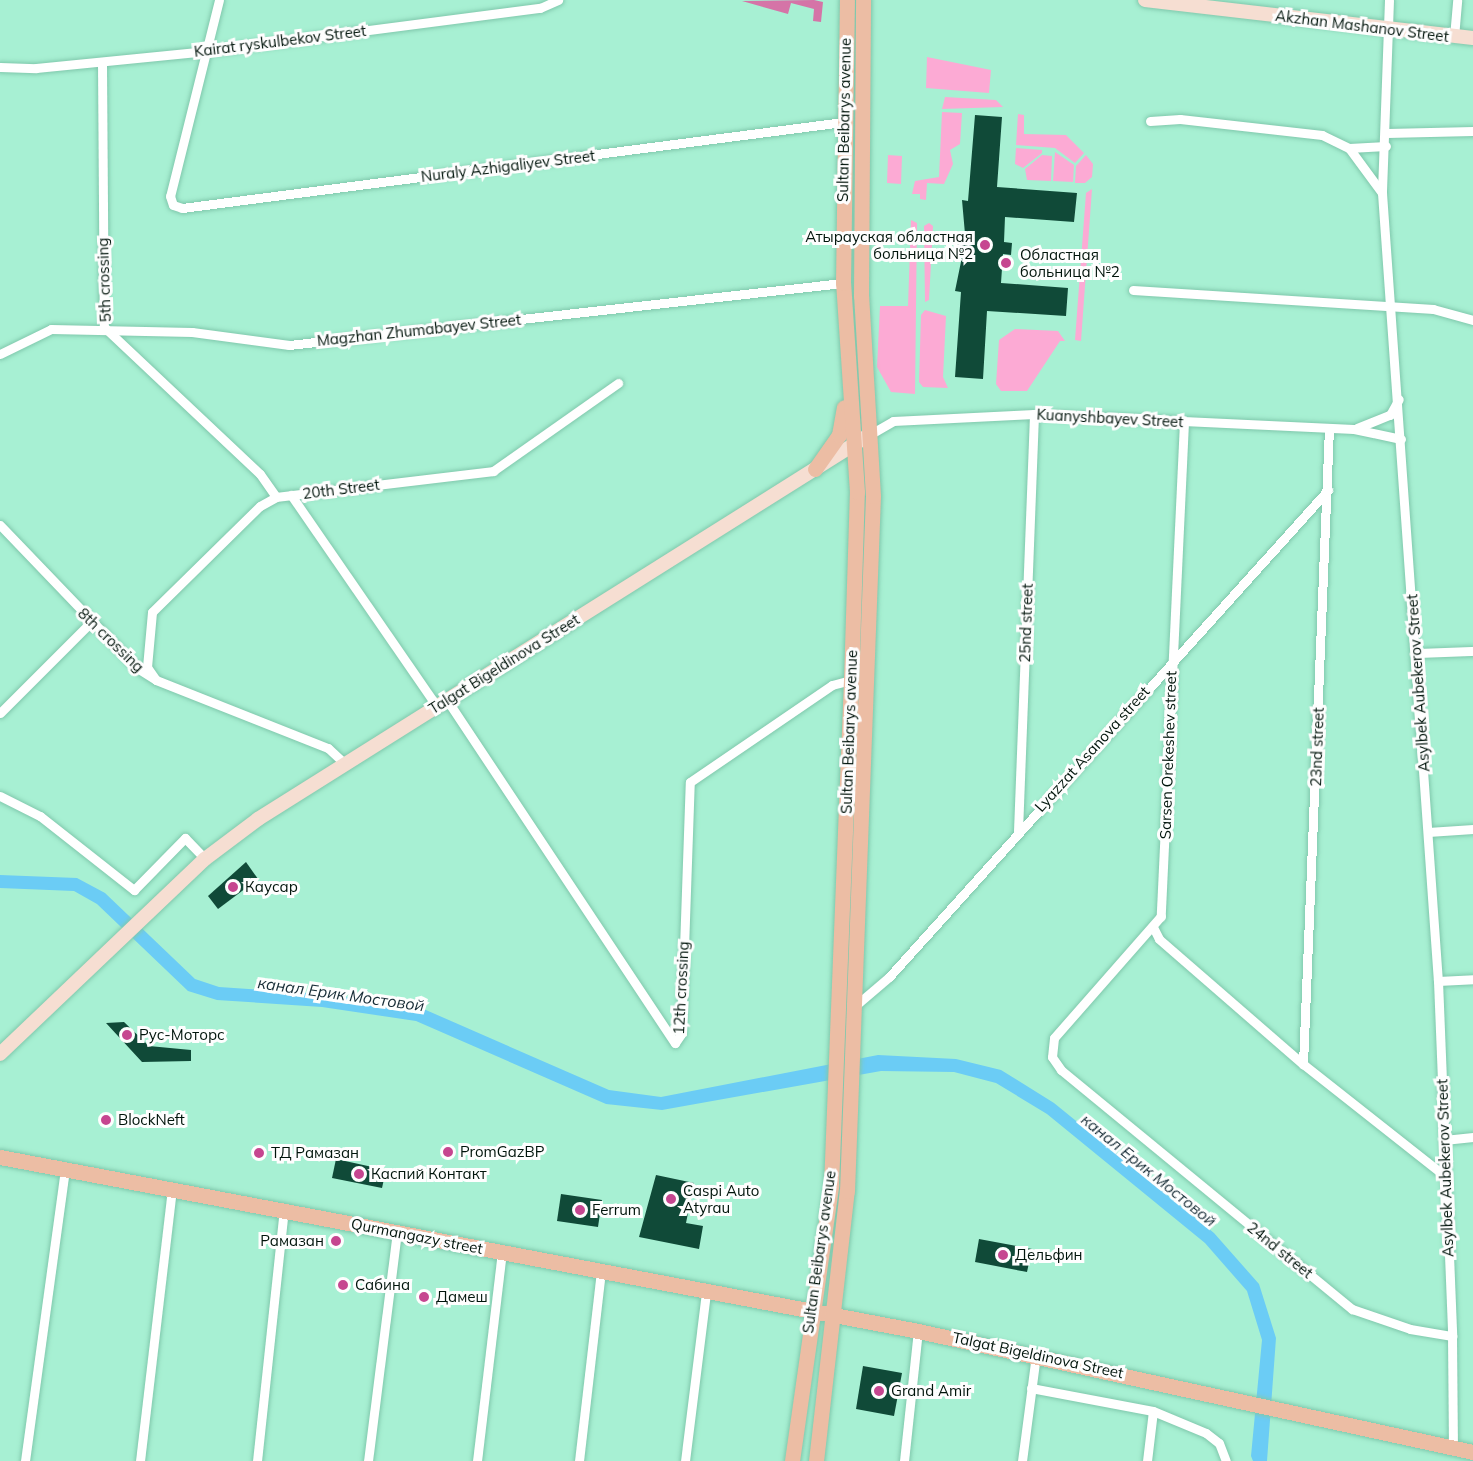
<!DOCTYPE html>
<meta charset="utf-8">
<style>
body{margin:0}
#map{position:relative;width:1473px;height:1461px;overflow:hidden;background:#a7f0d3;font-family:Mulish,sans-serif}
div>[style]{position:absolute}
.green>*{inset:0;background:#fcaad4}
.forest>*{inset:0;background:#d574a7}
.water>*{inset:0;background:#6bccf5}
.building>*{inset:0;background:#104a38}
.roads{filter:drop-shadow(0 0 2px #80c8ac) drop-shadow(0 0 2px #80c8ac)}
.street>*{height:9px;margin:-4.5px;padding:0 4.5px;transform-origin:4.5px;border-radius:4.5px;background:#fff}
.secondary>*{height:14px;margin:-7px;padding:0 7px;transform-origin:7px;border-radius:7px;background:#f6ded2}
.primary>*{height:15px;margin:-7.5px;padding:0 7.5px;transform-origin:7.5px;border-radius:7.5px;background:#ecbda4}
.dots>*{width:16px;height:16px;translate:-50% -50%;box-sizing:border-box;border:3px solid #fefefe;border-radius:50%}
span{translate:-50% -50%;white-space:nowrap;text-align:center;line-height:1.15;-webkit-text-stroke:6px #fefefe;paint-order:stroke}
.street-label{font-size:15px;color:#00140b}
.poi-label{font-size:15px;color:#00140b}
.right{translate:-100% -50%;text-align:right}
.left{translate:0 -50%;text-align:left}
.water-label{font-size:16px;color:#172c36;font-style:italic}
</style>
<div id="map">
<div class="green">
<div style="clip-path:polygon(927px 57px,991px 70px,989px 93px,926px 88px)"></div>
<div style="clip-path:polygon(945px 97px,996px 100px,1003px 107px,942px 109px)"></div>
<div style="clip-path:polygon(942px 112px,962px 113px,960px 144px,950px 150px,953px 164px,944px 184px,927px 183px,926px 200px,920px 199px,920px 194px,912px 194px,915px 181px,939px 177px)"></div>
<div style="clip-path:polygon(1018px 114px,1024px 115px,1024px 134px,1066px 135px,1084px 153px,1075px 163px,1055px 148px,1016px 145px)"></div>
<div style="clip-path:polygon(1016px 148px,1042px 150px,1042px 153px,1023px 168px,1015px 164px)"></div>
<div style="clip-path:polygon(1055px 152px,1074px 165px,1073px 182px,1053px 181px)"></div>
<div style="clip-path:polygon(888px 155px,902px 156px,901px 184px,887px 183px)"></div>
<div style="clip-path:polygon(1042px 155px,1052px 156px,1051px 181px,1027px 180px,1025px 169px)"></div>
<div style="clip-path:polygon(1086px 155px,1093px 164px,1092px 177px,1085px 183px,1075px 183px,1076px 166px)"></div>
<div style="clip-path:polygon(1092px 189px,1081px 341px,1075px 340px,1086px 193px)"></div>
<div style="clip-path:polygon(911px 220px,917px 223px,915px 394px,891px 392px,877px 367px,880px 306px,908px 306px)"></div>
<div style="clip-path:polygon(929px 223px,933px 226px,929px 300px,925px 302px,924px 226px)"></div>
<div style="clip-path:polygon(925px 310px,946px 316px,943px 377px,948px 388px,923px 387px,919px 382px,921px 315px)"></div>
<div style="clip-path:polygon(1015px 329px,1058px 331px,1065px 341px,1060px 341px,1027px 391px,1001px 391px,996px 384px,999px 340px)"></div>
</div>
<div class="forest">
<div style="clip-path:polygon(814px 0,823px 2px,821px 22px,813px 21px,814px 9px,791px 3px,788px 14px,742px 1px)"></div>
</div>
<div class="water">
<div style="clip-path:polygon(0 875px,77px 878px,105px 893px,195px 979px,219px 987px,323px 994px,419px 1007px,609px 1090px,661px 1097px,878px 1055px,956px 1059px,1001px 1070px,1054px 1103px,1214px 1233px,1259px 1284px,1276px 1338px,1267px 1461px,1253px 1461px,1251px 1456px,1262px 1340px,1247px 1291px,1205px 1243px,1047px 1114px,996px 1083px,954px 1072px,881px 1071px,662px 1110px,606px 1104px,416px 1021px,322px 1007px,217px 1000px,188px 991px,97px 904px,74px 891px,0 888px)"></div>
</div>
<div class="building">
<div style="clip-path:polygon(975px 115px,1002px 117px,997px 187px,1077px 193px,1074px 222px,1005px 217px,1004px 242px,1012px 243px,1011px 255px,1003px 254px,1001px 283px,1068px 288px,1066px 316px,987px 311px,983px 379px,955px 377px,961px 292px,955px 291px,963px 252px,955px 241px,965px 234px,962px 200px,968px 201px)"></div>
<div style="clip-path:polygon(246px 862px,258px 879px,218px 909px,208px 896px)"></div>
<div style="clip-path:polygon(124px 1022px,149px 1046px,191px 1050px,191px 1061px,142px 1062px,106px 1023px)"></div>
<div style="clip-path:polygon(336px 1159px,386px 1170px,382px 1188px,332px 1178px)"></div>
<div style="clip-path:polygon(656px 1175px,694px 1183px,686px 1223px,703px 1226px,699px 1249px,639px 1237px)"></div>
<div style="clip-path:polygon(561px 1194px,602px 1200px,598px 1227px,557px 1221px)"></div>
<div style="clip-path:polygon(979px 1239px,1032px 1249px,1027px 1272px,975px 1262px)"></div>
<div style="clip-path:polygon(863px 1366px,902px 1373px,894px 1416px,856px 1409px)"></div>
</div>
<div class="roads">
<div class="street">
<div style="left:219px;top:0;width:202px;rotate:104deg"></div>
<div style="left:170px;top:196px;width:9px;rotate:72deg"></div>
<div style="left:173px;top:205px;width:9px;rotate:18deg"></div>
<div style="left:182px;top:208px;width:667px;rotate:-7.41deg"></div>
<div style="left:1389px;top:0;width:193px;rotate:92.1deg"></div>
<div style="left:1382px;top:193px;width:790px;rotate:85.94deg"></div>
<div style="left:1438px;top:981px;width:355px;rotate:87.7deg"></div>
<div style="left:1454px;top:37px;width:37px;rotate:-85deg"></div>
<div style="left:102px;top:63px;width:264px;rotate:89.6deg"></div>
<div style="left:104px;top:327px;width:214px;rotate:43.3deg"></div>
<div style="left:260px;top:474px;width:28px;rotate:55deg"></div>
<div style="left:0;top:67px;width:36px;rotate:2deg"></div>
<div style="left:36px;top:68px;width:172px;rotate:-5.7deg"></div>
<div style="left:207px;top:51px;width:336px;rotate:-7.4deg"></div>
<div style="left:540px;top:8px;width:20px;rotate:-24deg"></div>
<div style="left:1150px;top:121px;width:30px;rotate:-4deg"></div>
<div style="left:1180px;top:119px;width:143px;rotate:6.4deg"></div>
<div style="left:1322px;top:135px;width:30px;rotate:26deg"></div>
<div style="left:1349px;top:148px;width:56px;rotate:53.7deg"></div>
<div style="left:1387px;top:133px;width:86px;rotate:-1.3deg"></div>
<div style="left:1349px;top:148px;width:37px;rotate:-3deg"></div>
<div style="left:1133px;top:290px;width:301px;rotate:3.6deg"></div>
<div style="left:1433px;top:309px;width:41px;rotate:15.4deg"></div>
<div style="left:0;top:354px;width:57px;rotate:-26.1deg"></div>
<div style="left:51px;top:329px;width:141px;rotate:1.2deg"></div>
<div style="left:192px;top:332px;width:98px;rotate:7.6deg"></div>
<div style="left:289px;top:345px;width:557px;rotate:-6.39deg"></div>
<div style="left:1184px;top:422px;width:495px;rotate:92.7deg"></div>
<div style="left:1161px;top:916px;width:162px;rotate:131.3deg"></div>
<div style="left:1054px;top:1038px;width:19px;rotate:96deg"></div>
<div style="left:1052px;top:1057px;width:16px;rotate:55deg"></div>
<div style="left:1061px;top:1070px;width:377px;rotate:39.4deg"></div>
<div style="left:1352px;top:1309px;width:61px;rotate:19deg"></div>
<div style="left:1410px;top:1329px;width:43px;rotate:9.5deg"></div>
<div style="left:1452px;top:1336px;width:111px;rotate:89.5deg"></div>
<div style="left:1357px;top:428px;width:35px;rotate:-22deg"></div>
<div style="left:1390px;top:415px;width:18px;rotate:-61deg"></div>
<div style="left:869px;top:435px;width:28px;rotate:-30deg"></div>
<div style="left:893px;top:421px;width:141px;rotate:-2.8deg"></div>
<div style="left:1034px;top:414px;width:320px;rotate:2.7deg"></div>
<div style="left:1354px;top:429px;width:48px;rotate:12deg"></div>
<div style="left:291px;top:495px;width:257px;rotate:55.4deg"></div>
<div style="left:0;top:525px;width:198px;rotate:46.2deg"></div>
<div style="left:137px;top:668px;width:22px;rotate:32deg"></div>
<div style="left:156px;top:680px;width:185px;rotate:21.6deg"></div>
<div style="left:328px;top:748px;width:22px;rotate:43deg"></div>
<div style="left:1416px;top:653px;width:57px;rotate:-2deg"></div>
<div style="left:156px;top:680px;width:16px;rotate:-125deg"></div>
<div style="left:147px;top:667px;width:55px;rotate:-84.8deg"></div>
<div style="left:152px;top:612px;width:151px;rotate:-44.5deg"></div>
<div style="left:260px;top:506px;width:18px;rotate:-29deg"></div>
<div style="left:276px;top:497px;width:219px;rotate:-6.8deg"></div>
<div style="left:493px;top:471px;width:153px;rotate:-35.1deg"></div>
<div style="left:447px;top:700px;width:412px;rotate:56.4deg"></div>
<div style="left:675px;top:1043px;width:11px;rotate:-56deg"></div>
<div style="left:681px;top:1034px;width:252px;rotate:-88deg"></div>
<div style="left:690px;top:782px;width:172px;rotate:-34.3deg"></div>
<div style="left:832px;top:685px;width:20px;rotate:-15deg"></div>
<div style="left:0;top:713px;width:129px;rotate:-45deg"></div>
<div style="left:0;top:796px;width:45px;rotate:26.6deg"></div>
<div style="left:40px;top:816px;width:120px;rotate:38.2deg"></div>
<div style="left:134px;top:890px;width:73px;rotate:-45.6deg"></div>
<div style="left:185px;top:838px;width:29px;rotate:46deg"></div>
<div style="left:1018px;top:831px;width:417px;rotate:-87.8deg"></div>
<div style="left:1428px;top:832px;width:45px;rotate:-3.8deg"></div>
<div style="left:1153px;top:927px;width:13px;rotate:63deg"></div>
<div style="left:1159px;top:939px;width:191px;rotate:41deg"></div>
<div style="left:1303px;top:1064px;width:182px;rotate:38.3deg"></div>
<div style="left:1438px;top:981px;width:35px;rotate:-3deg"></div>
<div style="left:855px;top:1006px;width:45px;rotate:-40.5deg"></div>
<div style="left:889px;top:977px;width:656px;rotate:-47.97deg"></div>
<div style="left:1303px;top:1064px;width:636px;rotate:-87.66deg"></div>
<div style="left:1444px;top:1140px;width:29px;rotate:-6deg"></div>
<div style="left:1031px;top:1388px;width:124px;rotate:10.7deg"></div>
<div style="left:1153px;top:1411px;width:57px;rotate:22.5deg"></div>
<div style="left:1206px;top:1433px;width:16px;rotate:38deg"></div>
<div style="left:1219px;top:1443px;width:19px;rotate:69deg"></div>
<div style="left:25px;top:1461px;width:295px;rotate:-82.2deg"></div>
<div style="left:140px;top:1461px;width:274px;rotate:-83.3deg"></div>
<div style="left:257px;top:1461px;width:252px;rotate:-83.9deg"></div>
<div style="left:368px;top:1461px;width:231px;rotate:-82.8deg"></div>
<div style="left:477px;top:1461px;width:210px;rotate:-83.2deg"></div>
<div style="left:579px;top:1461px;width:191px;rotate:-83.4deg"></div>
<div style="left:685px;top:1461px;width:170px;rotate:-82.9deg"></div>
<div style="left:904px;top:1461px;width:131px;rotate:-83.9deg"></div>
<div style="left:1022px;top:1461px;width:107px;rotate:-82.5deg"></div>
<div style="left:1147px;top:1461px;width:50px;rotate:-83.2deg"></div>
</div>
<div class="secondary">
<div style="left:1145px;top:0;width:330px;rotate:6.6deg"></div>
<div style="left:0;top:1054px;width:283px;rotate:-43.6deg"></div>
<div style="left:205px;top:859px;width:66px;rotate:-37deg"></div>
<div style="left:258px;top:819px;width:722px;rotate:-32.15deg"></div>
</div>
<div class="primary">
<div style="left:815px;top:469px;width:42px;rotate:-54.8deg"></div>
<div style="left:839px;top:435px;width:28px;rotate:-80deg"></div>
<div style="left:0;top:1157px;width:934px;rotate:10.73deg"></div>
<div style="left:918px;top:1331px;width:568px;rotate:12.3deg"></div>
<div style="left:792px;top:1461px;width:278px;rotate:-81.9deg"></div>
<div style="left:831px;top:1186px;width:506px;rotate:-87.74deg"></div>
<div style="left:851px;top:680px;width:188px;rotate:-88.2deg"></div>
<div style="left:857px;top:492px;width:209px;rotate:-93.8deg"></div>
<div style="left:843px;top:283px;width:283px;rotate:-89.2deg"></div>
<div style="left:816px;top:1461px;width:272px;rotate:-83.5deg"></div>
<div style="left:847px;top:1191px;width:695px;rotate:-87.86deg"></div>
<div style="left:873px;top:496px;width:200px;rotate:-93.4deg"></div>
<div style="left:861px;top:296px;width:296px;rotate:-89.6deg"></div>
</div>
</div>
<div class="dots">
<div style="left:985px;top:245px;background:#c64690"></div>
<div style="left:1006px;top:263px;background:#c64690"></div>
<div style="left:233px;top:887px;background:#c64690"></div>
<div style="left:127px;top:1035px;background:#c64690"></div>
<div style="left:106px;top:1120px;background:#c64690"></div>
<div style="left:448px;top:1152px;background:#c64690"></div>
<div style="left:259px;top:1153px;background:#c64690"></div>
<div style="left:359px;top:1174px;background:#c64690"></div>
<div style="left:671px;top:1199px;background:#c64690"></div>
<div style="left:580px;top:1210px;background:#c64690"></div>
<div style="left:336px;top:1241px;background:#c64690"></div>
<div style="left:1003px;top:1255px;background:#c64690"></div>
<div style="left:343px;top:1285px;background:#c64690"></div>
<div style="left:424px;top:1297px;background:#c64690"></div>
<div style="left:879px;top:1391px;background:#c64690"></div>
</div>
<div class="street-label">
<span style="left:1362px;top:26px;rotate:7deg">Akzhan Mashanov Street</span>
<span style="left:280px;top:41px;rotate:-7deg">Kairat ryskulbekov Street</span>
<span style="left:844px;top:120px;rotate:-89deg">Sultan Beibarys avenue</span>
<span style="left:508px;top:166px;rotate:-7deg">Nuraly Azhigaliyev Street</span>
<span style="left:104px;top:280px;rotate:-92deg">5th crossing</span>
<span style="left:419px;top:330px;rotate:-6deg">Magzhan Zhumabayev Street</span>
<span style="left:1110px;top:418px;rotate:3deg">Kuanyshbayev Street</span>
<span style="left:341px;top:489px;rotate:-7deg">20th Street</span>
<span style="left:1026px;top:623px;rotate:-88deg">25nd street</span>
<span style="left:111px;top:640px;rotate:44deg">8th crossing</span>
<span style="left:504px;top:664px;rotate:-32deg">Talgat Bigeldinova Street</span>
<span style="left:1418px;top:683px;rotate:-94deg">Asylbek Aubekerov Street</span>
<span style="left:849px;top:732px;rotate:-88deg">Sultan Beibarys avenue</span>
<span style="left:1317px;top:747px;rotate:-88deg">23nd street</span>
<span style="left:1092px;top:749px;rotate:-48deg">Lyazzat Asanova street</span>
<span style="left:1168px;top:755px;rotate:-88deg">Sarsen Orekeshev street</span>
<span style="left:681px;top:988px;rotate:-87deg">12th crossing</span>
<span style="left:1445px;top:1168px;rotate:-92deg">Asylbek Aubekerov Street</span>
<span style="left:417px;top:1236px;rotate:11deg">Qurmangazy street</span>
<span style="left:1280px;top:1250px;rotate:39deg">24nd street</span>
<span style="left:819px;top:1252px;rotate:-82deg">Sultan Beibarys avenue</span>
<span style="left:1038px;top:1355px;rotate:12deg">Talgat Bigeldinova Street</span>
</div>
<div class="poi-label">
<span class="right" style="left:973px;top:245px">Атырауская областная<br>больница №2</span>
<span class="left" style="left:1020px;top:263px">Областная<br>больница №2</span>
<span class="left" style="left:245px;top:887px">Каусар</span>
<span class="left" style="left:139px;top:1035px">Рус-Моторс</span>
<span class="left" style="left:118px;top:1120px">BlockNeft</span>
<span class="left" style="left:460px;top:1152px">PromGazBP</span>
<span class="left" style="left:271px;top:1153px">ТД Рамазан</span>
<span class="left" style="left:371px;top:1174px">Каспий Контакт</span>
<span class="left" style="left:683px;top:1199px">Caspi Auto<br>Atyrau</span>
<span class="left" style="left:592px;top:1210px">Ferrum</span>
<span class="right" style="left:324px;top:1241px">Рамазан</span>
<span class="left" style="left:1015px;top:1255px">Дельфин</span>
<span class="left" style="left:355px;top:1285px">Сабина</span>
<span class="left" style="left:436px;top:1297px">Дамеш</span>
<span class="left" style="left:891px;top:1391px">Grand Amir</span>
</div>
<div class="water-label">
<span style="left:341px;top:994px;rotate:8deg">канал Ерик Мостовой</span>
<span style="left:1149px;top:1170px;rotate:39deg">канал Ерик Мостовой</span>
</div>
</div>
